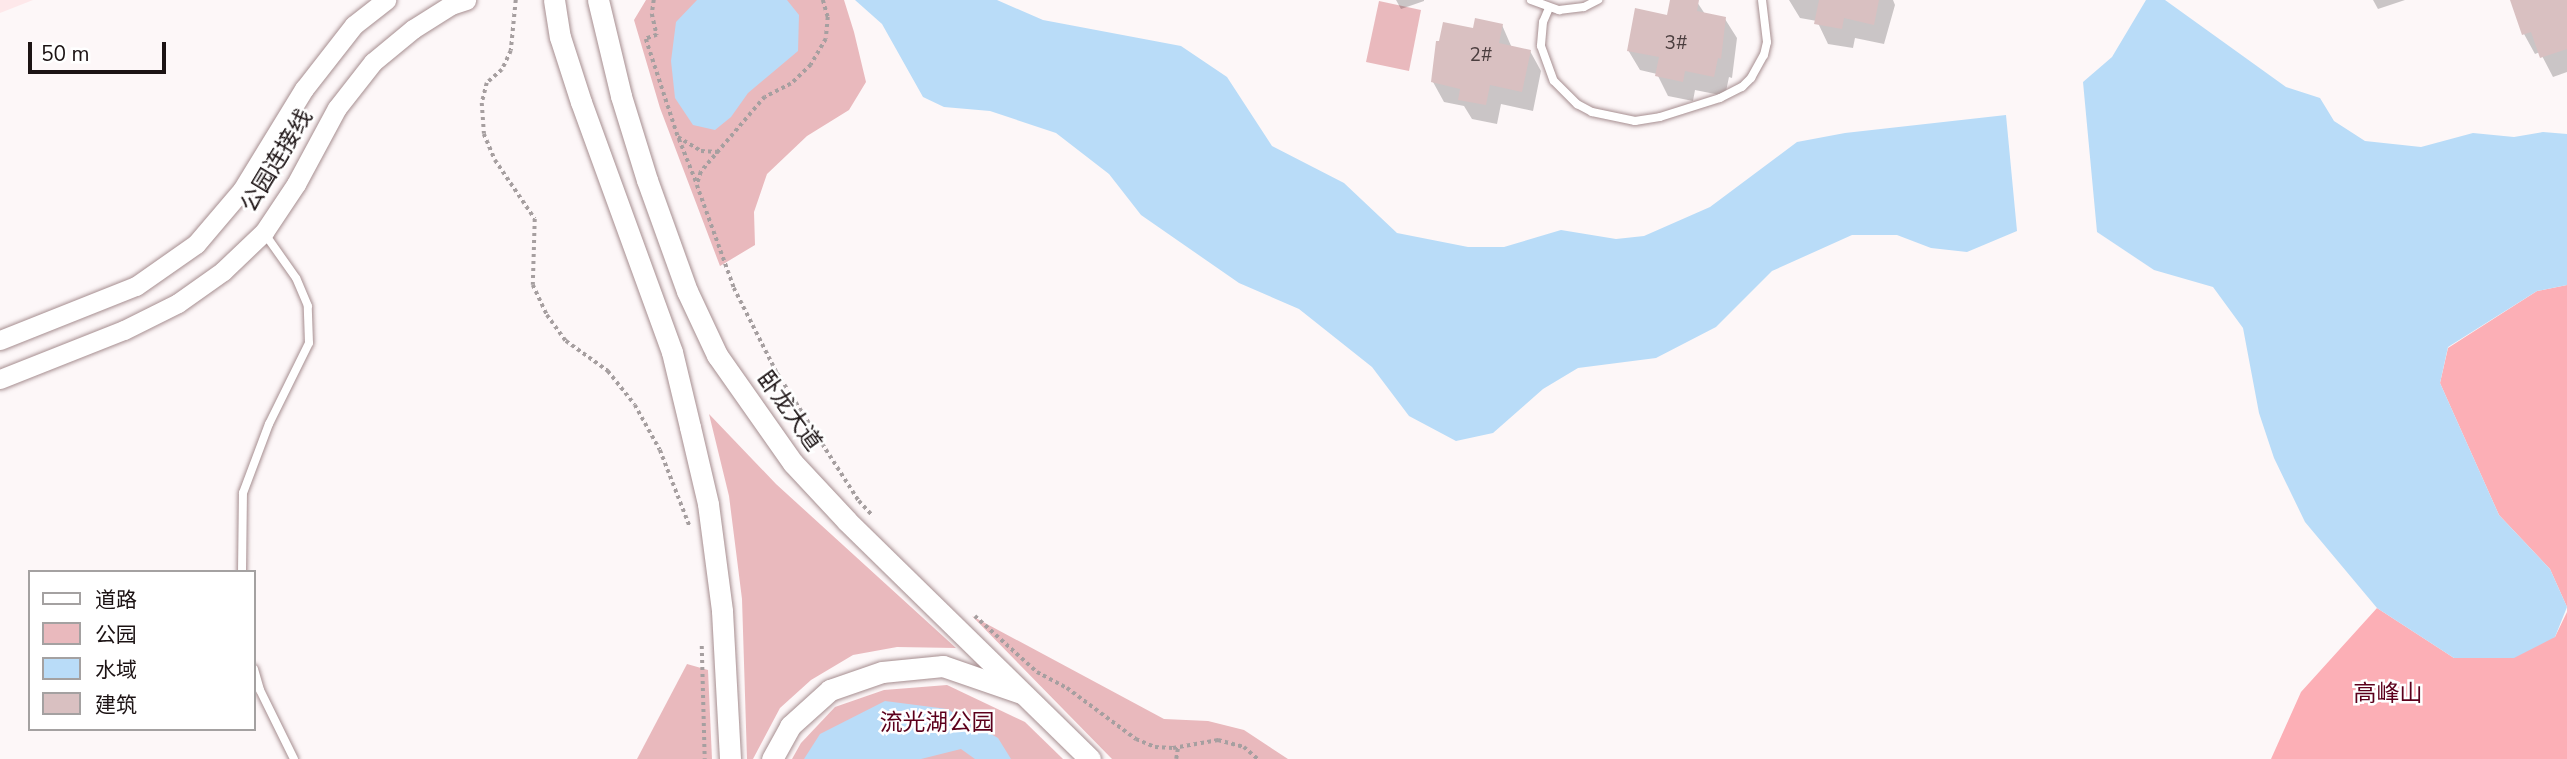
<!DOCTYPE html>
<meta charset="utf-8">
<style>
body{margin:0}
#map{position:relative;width:2567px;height:759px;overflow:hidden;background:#fdf7f8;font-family:"Nunito Sans","Noto Sans SC",sans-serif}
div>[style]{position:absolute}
.built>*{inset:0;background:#fee8ea}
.green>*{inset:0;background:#e9b9bd}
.forest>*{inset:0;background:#fcafb6}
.water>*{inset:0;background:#b9dcf8}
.shadow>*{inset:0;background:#0003}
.building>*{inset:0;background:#d9c0c1}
.path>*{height:3.5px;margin-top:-1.75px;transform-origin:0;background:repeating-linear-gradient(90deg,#a69fa0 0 3.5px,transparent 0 7px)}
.roads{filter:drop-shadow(0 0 2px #a68e90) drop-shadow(0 0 2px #a68e90)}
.service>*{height:8px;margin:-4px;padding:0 4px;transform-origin:4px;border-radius:4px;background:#fff}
.tertiary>*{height:19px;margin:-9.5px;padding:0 9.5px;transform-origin:9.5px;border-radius:9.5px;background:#fff}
.secondary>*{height:21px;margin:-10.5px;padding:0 10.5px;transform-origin:10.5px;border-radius:10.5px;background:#fff}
span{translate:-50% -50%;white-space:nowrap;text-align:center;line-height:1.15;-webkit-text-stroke:5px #fff;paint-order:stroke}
.number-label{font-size:19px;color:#4b3e3f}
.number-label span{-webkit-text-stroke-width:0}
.street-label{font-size:23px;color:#1c1314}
.park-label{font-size:23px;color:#5c001c}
.legend{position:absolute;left:28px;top:570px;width:228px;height:161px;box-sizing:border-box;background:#fff;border:2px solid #a4a1a1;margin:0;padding:9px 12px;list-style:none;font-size:21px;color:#1c1314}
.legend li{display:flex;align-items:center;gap:14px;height:35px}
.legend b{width:35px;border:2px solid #a4a1a1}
.scale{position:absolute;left:28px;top:42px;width:138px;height:32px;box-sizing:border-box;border:4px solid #1c1314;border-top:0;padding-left:9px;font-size:21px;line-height:24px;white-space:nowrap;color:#1c1314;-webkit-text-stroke:5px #fff;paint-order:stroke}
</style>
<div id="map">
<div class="built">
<div style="clip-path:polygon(0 0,33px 0,0 13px)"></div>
</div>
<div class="green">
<div style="clip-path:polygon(646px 0,844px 0,854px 32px,866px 82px,849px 110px,807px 136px,767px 174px,754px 212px,755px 245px,720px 266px,660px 108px,634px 20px)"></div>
<div style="clip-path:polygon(1379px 1px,1421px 10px,1409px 71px,1366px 62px)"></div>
<div style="clip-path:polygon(709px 414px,776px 484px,956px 648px,897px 647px,853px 655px,811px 680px,780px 708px,753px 759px,747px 759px,742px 599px,729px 496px)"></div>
<div style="clip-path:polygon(972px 616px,1164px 719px,1208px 721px,1244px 730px,1288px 759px,1112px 759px)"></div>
<div style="clip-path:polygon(687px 664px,708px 670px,712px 759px,637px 759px)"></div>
<div style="clip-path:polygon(947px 685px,1025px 722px,1063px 759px,792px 759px,801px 743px,835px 707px,884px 690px)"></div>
</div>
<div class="forest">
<div style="clip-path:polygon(2567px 285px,2567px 607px,2550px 569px,2499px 515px,2440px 383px,2448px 348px,2537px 291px)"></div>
<div style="clip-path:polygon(2377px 608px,2454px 658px,2555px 637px,2567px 612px,2567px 759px,2271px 759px,2301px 692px)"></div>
</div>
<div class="water">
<div style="clip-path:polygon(697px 0,787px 0,799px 15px,798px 51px,748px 93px,731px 117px,715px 130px,693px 125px,675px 98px,671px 61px,676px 22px)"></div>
<div style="clip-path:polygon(855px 0,997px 0,1043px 20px,1181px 46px,1227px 77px,1272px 146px,1344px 183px,1397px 233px,1468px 247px,1504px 247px,1561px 230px,1616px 239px,1644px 236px,1710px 207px,1797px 142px,1845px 133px,2006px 115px,2017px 231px,1967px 252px,1931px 248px,1897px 235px,1852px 235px,1772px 271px,1716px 327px,1656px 358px,1578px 368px,1543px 389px,1493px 433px,1456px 441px,1409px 416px,1372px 367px,1299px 309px,1239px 283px,1141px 215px,1109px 174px,1056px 133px,990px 111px,944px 107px,923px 97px,882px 24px)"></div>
<div style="clip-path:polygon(2146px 0,2165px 0,2286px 87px,2320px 98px,2334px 121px,2365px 141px,2421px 147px,2473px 133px,2514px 137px,2543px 132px,2567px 134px,2567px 285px,2537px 291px,2448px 347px,2440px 383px,2499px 515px,2550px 569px,2567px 607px,2555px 637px,2514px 658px,2454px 658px,2377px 608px,2305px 522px,2274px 458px,2259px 413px,2243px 328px,2213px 287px,2154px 270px,2097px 232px,2083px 82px,2112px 57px)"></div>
<div style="clip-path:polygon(885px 701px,947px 709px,998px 738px,1011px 759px,975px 759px,961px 749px,921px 759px,804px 759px,820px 734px)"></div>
</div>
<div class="shadow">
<div style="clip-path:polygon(1396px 0,1424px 0,1424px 1px,1401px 9px)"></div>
<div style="clip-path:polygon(1672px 0,1697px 2px,1705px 14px,1725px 19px,1737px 38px,1732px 78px,1729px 77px,1725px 96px,1695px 90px,1693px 101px,1668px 96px,1657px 74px,1640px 70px,1628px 50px,1668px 17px)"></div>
<div style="clip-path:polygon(1789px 0,1893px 0,1895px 5px,1884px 44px,1855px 38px,1853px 48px,1828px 44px,1817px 21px,1800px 18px)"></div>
<div style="clip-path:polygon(2373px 0,2405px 0,2378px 9px)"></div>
<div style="clip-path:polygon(2567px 0,2567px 72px,2553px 77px,2540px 52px,2535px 54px,2524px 34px)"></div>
<div style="clip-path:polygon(1502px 25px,1512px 48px,1530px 51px,1541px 71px,1533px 111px,1501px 104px,1497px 124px,1472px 119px,1464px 106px,1444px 102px,1433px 82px,1474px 30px)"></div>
</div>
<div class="building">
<div style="clip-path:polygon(1670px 0,1699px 0,1697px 11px,1726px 17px,1721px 59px,1718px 58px,1714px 77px,1685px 71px,1683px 82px,1655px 76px,1659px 57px,1627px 51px,1635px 8px,1667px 15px)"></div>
<div style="clip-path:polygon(1819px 0,1879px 0,1874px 25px,1844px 18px,1842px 29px,1814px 24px)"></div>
<div style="clip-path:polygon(2510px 0,2567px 0,2567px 49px,2540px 58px,2531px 32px,2522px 35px)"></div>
<div style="clip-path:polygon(1475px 18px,1503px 24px,1499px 43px,1531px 50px,1522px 92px,1490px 85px,1486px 105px,1458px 100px,1460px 89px,1431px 82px,1436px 41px,1439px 41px,1443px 22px,1473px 28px)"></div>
</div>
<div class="path">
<div style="left:516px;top:0;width:51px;rotate:95.6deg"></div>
<div style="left:511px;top:51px;width:21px;rotate:115deg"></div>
<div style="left:502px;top:70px;width:20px;rotate:139deg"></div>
<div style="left:487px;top:83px;width:21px;rotate:104deg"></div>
<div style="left:482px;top:103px;width:31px;rotate:86deg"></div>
<div style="left:484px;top:134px;width:28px;rotate:67deg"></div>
<div style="left:495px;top:160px;width:71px;rotate:55.9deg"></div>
<div style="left:535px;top:219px;width:66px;rotate:91.7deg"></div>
<div style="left:533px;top:285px;width:33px;rotate:65deg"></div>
<div style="left:547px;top:315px;width:32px;rotate:54deg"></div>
<div style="left:566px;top:341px;width:52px;rotate:35.5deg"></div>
<div style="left:608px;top:371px;width:43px;rotate:51.5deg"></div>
<div style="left:635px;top:405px;width:51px;rotate:60.9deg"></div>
<div style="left:660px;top:450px;width:83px;rotate:68.7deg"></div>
<div style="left:654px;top:0;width:14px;rotate:98deg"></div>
<div style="left:652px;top:14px;width:22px;rotate:77deg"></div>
<div style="left:657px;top:35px;width:12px;rotate:160deg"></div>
<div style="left:646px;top:39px;width:103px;rotate:71.9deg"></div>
<div style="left:678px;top:137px;width:27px;rotate:31deg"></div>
<div style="left:701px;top:151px;width:18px;rotate:3deg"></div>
<div style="left:823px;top:0;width:18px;rotate:74deg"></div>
<div style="left:828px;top:17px;width:22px;rotate:95deg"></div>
<div style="left:826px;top:39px;width:30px;rotate:120deg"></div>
<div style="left:811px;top:65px;width:28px;rotate:136deg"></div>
<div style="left:791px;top:84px;width:29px;rotate:153deg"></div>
<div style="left:765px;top:97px;width:99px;rotate:130.5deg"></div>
<div style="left:701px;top:172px;width:14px;rotate:107deg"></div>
<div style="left:697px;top:185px;width:109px;rotate:70.2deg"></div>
<div style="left:734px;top:288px;width:95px;rotate:63.2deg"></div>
<div style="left:777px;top:373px;width:152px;rotate:57.4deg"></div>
<div style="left:859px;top:501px;width:19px;rotate:47deg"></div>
<div style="left:679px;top:139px;width:48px;rotate:68.2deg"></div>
<div style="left:975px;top:616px;width:84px;rotate:42.1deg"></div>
<div style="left:1037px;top:672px;width:34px;rotate:28deg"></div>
<div style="left:1067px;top:688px;width:86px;rotate:36.5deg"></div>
<div style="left:1136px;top:739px;width:21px;rotate:23deg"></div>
<div style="left:1155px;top:747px;width:18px;rotate:3deg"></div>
<div style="left:1173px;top:748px;width:46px;rotate:-10.1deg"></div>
<div style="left:1218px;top:740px;width:27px;rotate:15deg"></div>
<div style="left:1244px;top:747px;width:18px;rotate:41deg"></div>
<div style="left:702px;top:646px;width:113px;rotate:88.5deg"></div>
<div style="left:1176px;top:759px;width:12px;rotate:-81deg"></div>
</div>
<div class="roads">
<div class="service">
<div style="left:1531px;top:0;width:30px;rotate:20deg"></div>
<div style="left:1559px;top:10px;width:25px;rotate:-7deg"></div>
<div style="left:1584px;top:7px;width:16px;rotate:-27deg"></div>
<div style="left:1549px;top:8px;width:15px;rotate:113deg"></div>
<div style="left:1543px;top:22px;width:24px;rotate:95deg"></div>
<div style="left:1541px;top:46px;width:37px;rotate:70deg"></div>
<div style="left:1554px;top:81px;width:33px;rotate:45deg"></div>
<div style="left:1577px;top:104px;width:17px;rotate:28deg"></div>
<div style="left:1592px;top:112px;width:44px;rotate:11.8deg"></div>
<div style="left:1635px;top:121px;width:25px;rotate:-9deg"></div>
<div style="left:1660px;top:117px;width:63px;rotate:-17.6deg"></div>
<div style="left:1720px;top:98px;width:25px;rotate:-27deg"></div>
<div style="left:1742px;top:87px;width:13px;rotate:-45deg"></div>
<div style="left:1751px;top:78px;width:26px;rotate:-61deg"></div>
<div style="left:1764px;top:55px;width:13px;rotate:-77deg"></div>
<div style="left:1767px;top:42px;width:42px;rotate:-96.8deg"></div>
<div style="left:242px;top:572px;width:79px;rotate:-89.3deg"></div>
<div style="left:243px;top:493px;width:74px;rotate:-69.4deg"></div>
<div style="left:269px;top:424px;width:90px;rotate:-63.7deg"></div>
<div style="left:309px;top:343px;width:37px;rotate:-92deg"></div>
<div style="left:308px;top:306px;width:30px;rotate:-113deg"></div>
<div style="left:296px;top:278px;width:54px;rotate:-125.2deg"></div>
<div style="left:254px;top:669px;width:22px;rotate:74deg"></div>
<div style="left:260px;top:690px;width:77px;rotate:63.8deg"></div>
</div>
<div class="tertiary">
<div style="left:0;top:340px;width:146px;rotate:-21.7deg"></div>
<div style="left:136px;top:286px;width:73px;rotate:-35deg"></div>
<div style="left:196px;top:244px;width:71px;rotate:-49.6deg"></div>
<div style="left:242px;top:190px;width:119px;rotate:-58.5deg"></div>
<div style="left:304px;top:89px;width:81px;rotate:-52deg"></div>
<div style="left:354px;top:25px;width:41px;rotate:-38deg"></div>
<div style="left:0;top:379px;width:133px;rotate:-21.6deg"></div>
<div style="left:124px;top:330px;width:60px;rotate:-26.6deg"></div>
<div style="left:178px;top:303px;width:55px;rotate:-35.4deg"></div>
<div style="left:223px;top:271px;width:57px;rotate:-43.6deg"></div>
<div style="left:264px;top:232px;width:58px;rotate:-56.3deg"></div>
<div style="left:296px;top:184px;width:86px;rotate:-61.7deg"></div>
<div style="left:337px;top:108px;width:58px;rotate:-52deg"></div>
<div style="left:373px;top:62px;width:52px;rotate:-39.5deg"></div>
<div style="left:413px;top:29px;width:45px;rotate:-32.3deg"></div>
<div style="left:451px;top:5px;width:16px;rotate:-18deg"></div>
</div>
<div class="secondary">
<div style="left:554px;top:0;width:37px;rotate:81deg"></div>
<div style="left:560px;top:37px;width:68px;rotate:72.1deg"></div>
<div style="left:581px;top:102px;width:266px;rotate:70deg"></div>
<div style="left:672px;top:352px;width:77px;rotate:76.5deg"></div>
<div style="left:690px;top:427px;width:79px;rotate:76.8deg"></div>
<div style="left:708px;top:504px;width:108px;rotate:82.5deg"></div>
<div style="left:722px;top:611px;width:148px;rotate:86.9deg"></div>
<div style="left:598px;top:0;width:99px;rotate:76.5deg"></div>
<div style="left:621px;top:96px;width:88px;rotate:72.8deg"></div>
<div style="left:647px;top:180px;width:118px;rotate:70.2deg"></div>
<div style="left:687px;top:291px;width:71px;rotate:64.9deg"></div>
<div style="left:717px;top:355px;width:132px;rotate:54.9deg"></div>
<div style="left:793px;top:463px;width:79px;rotate:47deg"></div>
<div style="left:847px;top:521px;width:340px;rotate:44.4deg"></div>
<div style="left:772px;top:759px;width:38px;rotate:-61deg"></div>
<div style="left:790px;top:726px;width:54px;rotate:-42deg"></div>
<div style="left:830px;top:690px;width:55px;rotate:-19.1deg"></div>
<div style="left:882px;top:672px;width:61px;rotate:-5.6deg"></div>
<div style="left:943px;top:666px;width:83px;rotate:19.1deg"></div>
</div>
</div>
<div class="number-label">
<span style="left:1676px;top:44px">3#</span>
<span style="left:1481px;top:56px">2#</span>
</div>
<div class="street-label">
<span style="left:277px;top:161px;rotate:-59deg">公园连接线</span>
<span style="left:789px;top:411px;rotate:54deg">卧龙大道</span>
</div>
<div class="park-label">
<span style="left:2388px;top:694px">高峰山</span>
<span style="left:937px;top:723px">流光湖公园</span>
</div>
<ul class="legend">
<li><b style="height:9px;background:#fff"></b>道路</li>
<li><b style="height:19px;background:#e9b9bd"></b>公园</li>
<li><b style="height:19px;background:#b9dcf8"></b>水域</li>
<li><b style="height:19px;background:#d9c0c1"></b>建筑</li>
</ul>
<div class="scale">50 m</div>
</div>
